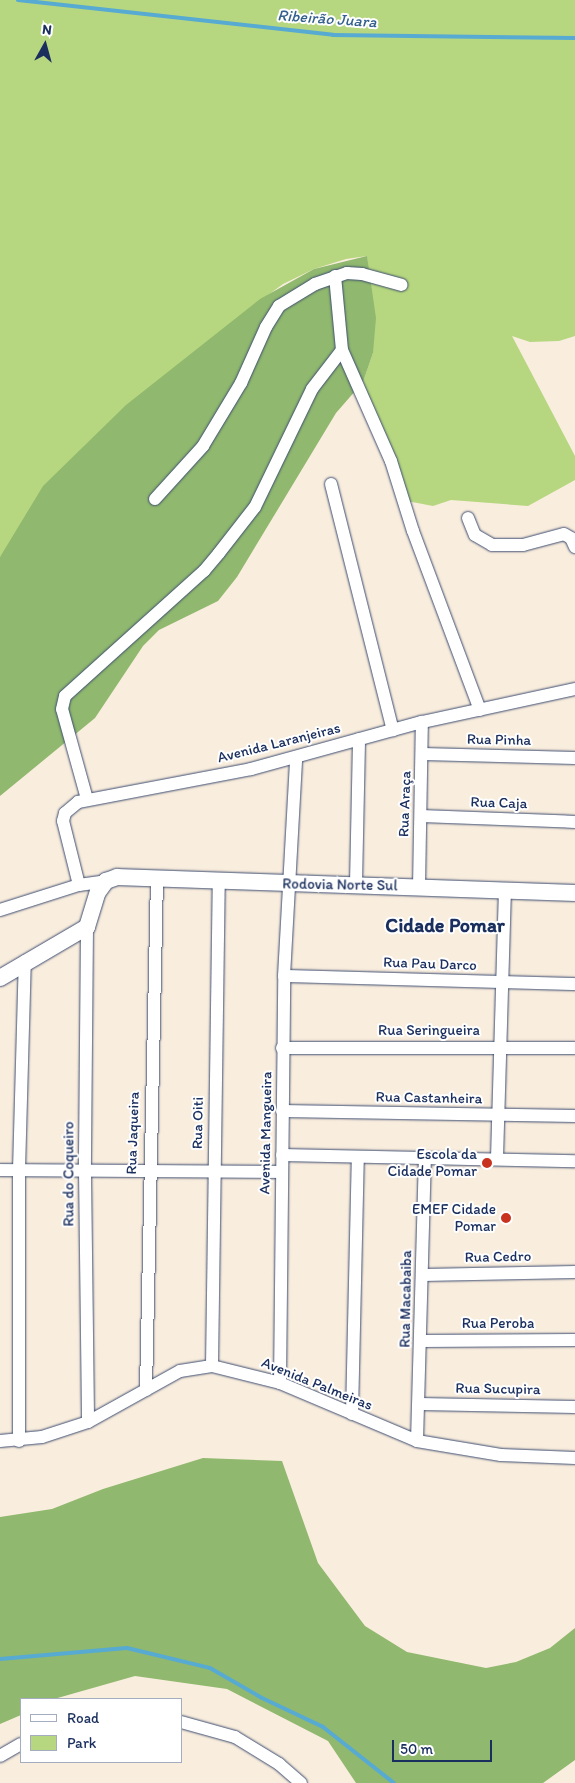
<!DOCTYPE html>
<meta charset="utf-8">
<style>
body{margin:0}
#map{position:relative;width:575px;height:1783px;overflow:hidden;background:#f9eddd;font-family:Itim,sans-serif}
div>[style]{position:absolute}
.green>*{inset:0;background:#b6d77f}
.forest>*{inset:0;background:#90b86e}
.stream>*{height:4px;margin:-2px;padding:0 2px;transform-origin:2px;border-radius:2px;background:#57aad2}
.roads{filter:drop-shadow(0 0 1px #3c4c71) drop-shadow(0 0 1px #3c4c71)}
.minor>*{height:12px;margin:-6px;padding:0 6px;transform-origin:6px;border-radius:6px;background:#fff}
.tertiary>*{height:16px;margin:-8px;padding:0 8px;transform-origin:8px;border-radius:8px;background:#fff}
.dots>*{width:14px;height:14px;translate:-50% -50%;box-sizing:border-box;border:2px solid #fff;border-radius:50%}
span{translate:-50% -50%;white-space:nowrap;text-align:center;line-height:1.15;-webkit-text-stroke:4px #fff;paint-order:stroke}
.street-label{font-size:15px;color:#1b2f5e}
.poi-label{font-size:15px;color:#1b2f5e}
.right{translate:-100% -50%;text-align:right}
.water-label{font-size:16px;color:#33608c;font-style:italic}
.district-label{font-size:20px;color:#1b2f5e;font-weight:700}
.legend{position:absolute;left:20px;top:1698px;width:162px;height:65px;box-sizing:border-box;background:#fff;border:1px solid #a4acbf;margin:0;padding:6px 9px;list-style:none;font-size:15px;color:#1b2f5e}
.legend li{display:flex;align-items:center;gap:10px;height:25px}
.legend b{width:25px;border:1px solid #a4acbf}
.north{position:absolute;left:20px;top:20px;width:50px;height:50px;-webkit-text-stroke:4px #fff;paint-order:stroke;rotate:7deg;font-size:14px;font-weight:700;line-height:20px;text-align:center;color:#1b2f5e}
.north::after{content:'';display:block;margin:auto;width:18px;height:22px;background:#1b2f5e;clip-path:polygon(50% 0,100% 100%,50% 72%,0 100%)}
.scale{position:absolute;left:392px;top:1740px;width:100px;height:22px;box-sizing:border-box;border:2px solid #1b2f5e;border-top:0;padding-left:6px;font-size:15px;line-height:18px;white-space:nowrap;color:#1b2f5e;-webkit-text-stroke:4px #fff;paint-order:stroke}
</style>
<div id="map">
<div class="green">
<div style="clip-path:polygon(0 0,575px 0,575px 336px,559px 341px,530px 342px,512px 336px,575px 456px,575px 480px,528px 506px,451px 500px,433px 506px,407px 501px,382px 449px,363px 382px,373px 353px,367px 256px,346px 259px,314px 269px,283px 284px,233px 321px,0 557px)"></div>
</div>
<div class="forest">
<div style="clip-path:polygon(367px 256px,376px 318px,373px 353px,363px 382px,336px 413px,237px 577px,218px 601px,159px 630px,143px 646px,95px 718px,0 796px,0 557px,43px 486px,126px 405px,260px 299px,314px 269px)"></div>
<div style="clip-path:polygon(203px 1458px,282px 1461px,318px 1563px,365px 1626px,407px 1652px,486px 1668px,516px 1662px,550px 1648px,575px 1628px,575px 1760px,543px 1783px,356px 1783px,328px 1741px,227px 1689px,135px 1676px,54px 1699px,21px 1699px,21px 1715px,0 1724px,0 1517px,52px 1509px,103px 1489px)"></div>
</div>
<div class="stream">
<div style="left:18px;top:0;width:317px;rotate:6.3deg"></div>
<div style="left:333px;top:35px;width:242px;rotate:0.7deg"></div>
<div style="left:0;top:1659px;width:127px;rotate:-5deg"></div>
<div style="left:127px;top:1648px;width:85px;rotate:13.5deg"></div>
<div style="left:210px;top:1668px;width:60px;rotate:30deg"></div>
<div style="left:262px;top:1698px;width:68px;rotate:25.4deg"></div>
<div style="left:323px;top:1727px;width:90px;rotate:38.3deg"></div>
</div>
<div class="roads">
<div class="minor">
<div style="left:335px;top:276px;width:74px;rotate:84.6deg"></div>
<div style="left:342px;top:350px;width:121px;rotate:66.2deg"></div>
<div style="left:391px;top:461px;width:73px;rotate:72.6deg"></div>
<div style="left:413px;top:531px;width:191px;rotate:69.5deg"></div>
<div style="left:331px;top:484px;width:254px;rotate:75.9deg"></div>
<div style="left:155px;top:499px;width:72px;rotate:-47.8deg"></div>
<div style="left:203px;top:446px;width:74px;rotate:-58.9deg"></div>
<div style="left:241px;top:383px;width:61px;rotate:-65.9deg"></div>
<div style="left:266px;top:327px;width:25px;rotate:-58deg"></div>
<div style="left:279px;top:306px;width:42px;rotate:-31.4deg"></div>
<div style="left:315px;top:284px;width:34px;rotate:-19deg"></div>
<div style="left:347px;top:273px;width:15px;rotate:4deg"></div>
<div style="left:362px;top:274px;width:41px;rotate:15.4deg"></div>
<div style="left:468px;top:518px;width:18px;rotate:68deg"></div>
<div style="left:475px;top:535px;width:20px;rotate:30deg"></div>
<div style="left:492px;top:545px;width:31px"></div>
<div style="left:523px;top:545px;width:42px;rotate:-15deg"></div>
<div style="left:564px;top:534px;width:8px;rotate:30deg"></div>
<div style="left:571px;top:538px;width:10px;rotate:66deg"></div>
<div style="left:423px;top:754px;width:152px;rotate:1.5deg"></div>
<div style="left:87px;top:799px;width:93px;rotate:-105.5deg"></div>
<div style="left:62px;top:709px;width:13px;rotate:-77deg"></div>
<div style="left:65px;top:696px;width:187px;rotate:-42deg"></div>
<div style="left:204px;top:571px;width:23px;rotate:-50deg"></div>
<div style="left:219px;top:553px;width:58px;rotate:-52deg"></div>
<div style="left:255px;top:507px;width:131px;rotate:-64.2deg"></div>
<div style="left:312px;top:389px;width:49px;rotate:-52.4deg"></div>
<div style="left:421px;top:816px;width:154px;rotate:2.2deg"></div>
<div style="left:356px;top:884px;width:145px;rotate:-88.8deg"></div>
<div style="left:79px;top:885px;width:66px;rotate:-104deg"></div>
<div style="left:63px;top:821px;width:8px;rotate:-76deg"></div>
<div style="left:65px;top:813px;width:17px;rotate:-40deg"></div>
<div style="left:78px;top:802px;width:176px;rotate:-10.8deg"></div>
<div style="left:251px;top:769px;width:177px;rotate:-15.4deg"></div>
<div style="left:422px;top:722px;width:157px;rotate:-12.2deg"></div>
<div style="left:419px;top:887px;width:165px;rotate:-89deg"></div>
<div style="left:0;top:910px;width:83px;rotate:-17.6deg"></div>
<div style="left:79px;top:885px;width:27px;rotate:-8deg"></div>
<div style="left:87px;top:927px;width:244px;rotate:90.5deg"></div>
<div style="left:85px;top:1171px;width:251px;rotate:89.3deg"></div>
<div style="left:284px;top:976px;width:291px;rotate:1.6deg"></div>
<div style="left:282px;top:1048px;width:293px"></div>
<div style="left:282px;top:1111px;width:293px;rotate:1deg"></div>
<div style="left:282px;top:1155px;width:293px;rotate:1.2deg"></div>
<div style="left:497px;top:1158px;width:268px;rotate:-88.3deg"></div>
<div style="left:0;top:1170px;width:281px;rotate:0.4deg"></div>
<div style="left:423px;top:1275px;width:152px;rotate:-1.1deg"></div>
<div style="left:421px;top:1341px;width:154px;rotate:-0.4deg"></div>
<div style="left:212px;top:1366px;width:485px;rotate:-89.2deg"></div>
<div style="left:280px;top:1383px;width:407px;rotate:-89.4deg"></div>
<div style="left:284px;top:976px;width:218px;rotate:-86.8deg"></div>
<div style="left:146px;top:1390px;width:513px;rotate:-88.77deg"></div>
<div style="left:420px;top:1404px;width:155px;rotate:1.1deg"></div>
<div style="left:352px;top:1414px;width:257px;rotate:-88.7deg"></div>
<div style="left:0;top:1441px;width:42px;rotate:-5.4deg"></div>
<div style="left:42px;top:1437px;width:48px;rotate:-18.1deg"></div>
<div style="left:88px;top:1422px;width:105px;rotate:-29deg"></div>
<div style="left:180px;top:1371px;width:32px;rotate:-9deg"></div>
<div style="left:212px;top:1366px;width:70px;rotate:14deg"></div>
<div style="left:280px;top:1383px;width:149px;rotate:22.9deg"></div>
<div style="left:417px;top:1441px;width:85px;rotate:9.5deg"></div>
<div style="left:501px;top:1455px;width:74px;rotate:2.3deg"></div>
<div style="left:19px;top:1441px;width:271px;rotate:-90deg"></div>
<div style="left:19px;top:1170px;width:209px;rotate:-88.4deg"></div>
<div style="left:417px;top:1441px;width:283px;rotate:-88.4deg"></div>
<div style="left:181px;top:1722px;width:56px;rotate:15.5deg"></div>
<div style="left:235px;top:1737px;width:52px;rotate:31.5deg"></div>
<div style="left:279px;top:1764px;width:29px;rotate:41deg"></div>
<div style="left:0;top:1756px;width:24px;rotate:-30deg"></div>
</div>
<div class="tertiary">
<div style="left:0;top:978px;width:101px;rotate:-30.4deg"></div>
<div style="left:87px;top:927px;width:37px;rotate:-73deg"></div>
<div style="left:98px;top:892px;width:14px;rotate:-54deg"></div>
<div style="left:106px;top:881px;width:12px;rotate:-20deg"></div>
<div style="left:117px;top:877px;width:458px;rotate:2deg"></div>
</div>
</div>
<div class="dots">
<div style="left:487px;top:1163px;background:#c8321e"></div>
<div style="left:506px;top:1218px;background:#c8321e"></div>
</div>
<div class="street-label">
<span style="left:499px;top:740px;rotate:1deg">Rua Pinha</span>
<span style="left:279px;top:743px;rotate:-14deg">Avenida Laranjeiras</span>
<span style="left:499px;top:803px;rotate:2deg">Rua Caja</span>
<span style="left:405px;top:804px;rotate:-88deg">Rua Araça</span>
<span style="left:340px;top:885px;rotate:1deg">Rodovia Norte Sul</span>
<span style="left:430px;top:964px;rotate:2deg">Rua Pau Darco</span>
<span style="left:429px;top:1031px">Rua Seringueira</span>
<span style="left:429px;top:1098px;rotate:1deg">Rua Castanheira</span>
<span style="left:198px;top:1123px;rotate:-89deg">Rua Oiti</span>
<span style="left:133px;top:1133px;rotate:-88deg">Rua Jaqueira</span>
<span style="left:266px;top:1133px;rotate:-89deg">Avenida Mangueira</span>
<span style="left:69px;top:1174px;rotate:-90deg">Rua do Coqueiro</span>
<span style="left:498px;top:1257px;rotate:-1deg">Rua Cedro</span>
<span style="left:406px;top:1299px;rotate:-89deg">Rua Macabaiba</span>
<span style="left:498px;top:1324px">Rua Peroba</span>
<span style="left:317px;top:1384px;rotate:22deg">Avenida Palmeiras</span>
<span style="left:498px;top:1389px;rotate:1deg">Rua Sucupira</span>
</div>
<div class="poi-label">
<span class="right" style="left:477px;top:1163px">Escola da<br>Cidade Pomar</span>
<span class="right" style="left:496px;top:1218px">EMEF Cidade<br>Pomar</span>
</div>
<div class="water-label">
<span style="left:327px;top:19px;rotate:4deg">Ribeirão Juara</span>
</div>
<div class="district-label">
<span style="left:445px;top:925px">Cidade Pomar</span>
</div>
<ul class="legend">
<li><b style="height:6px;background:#fff"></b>Road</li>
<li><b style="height:14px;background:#b6d77f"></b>Park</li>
</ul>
<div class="north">N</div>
<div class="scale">50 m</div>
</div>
